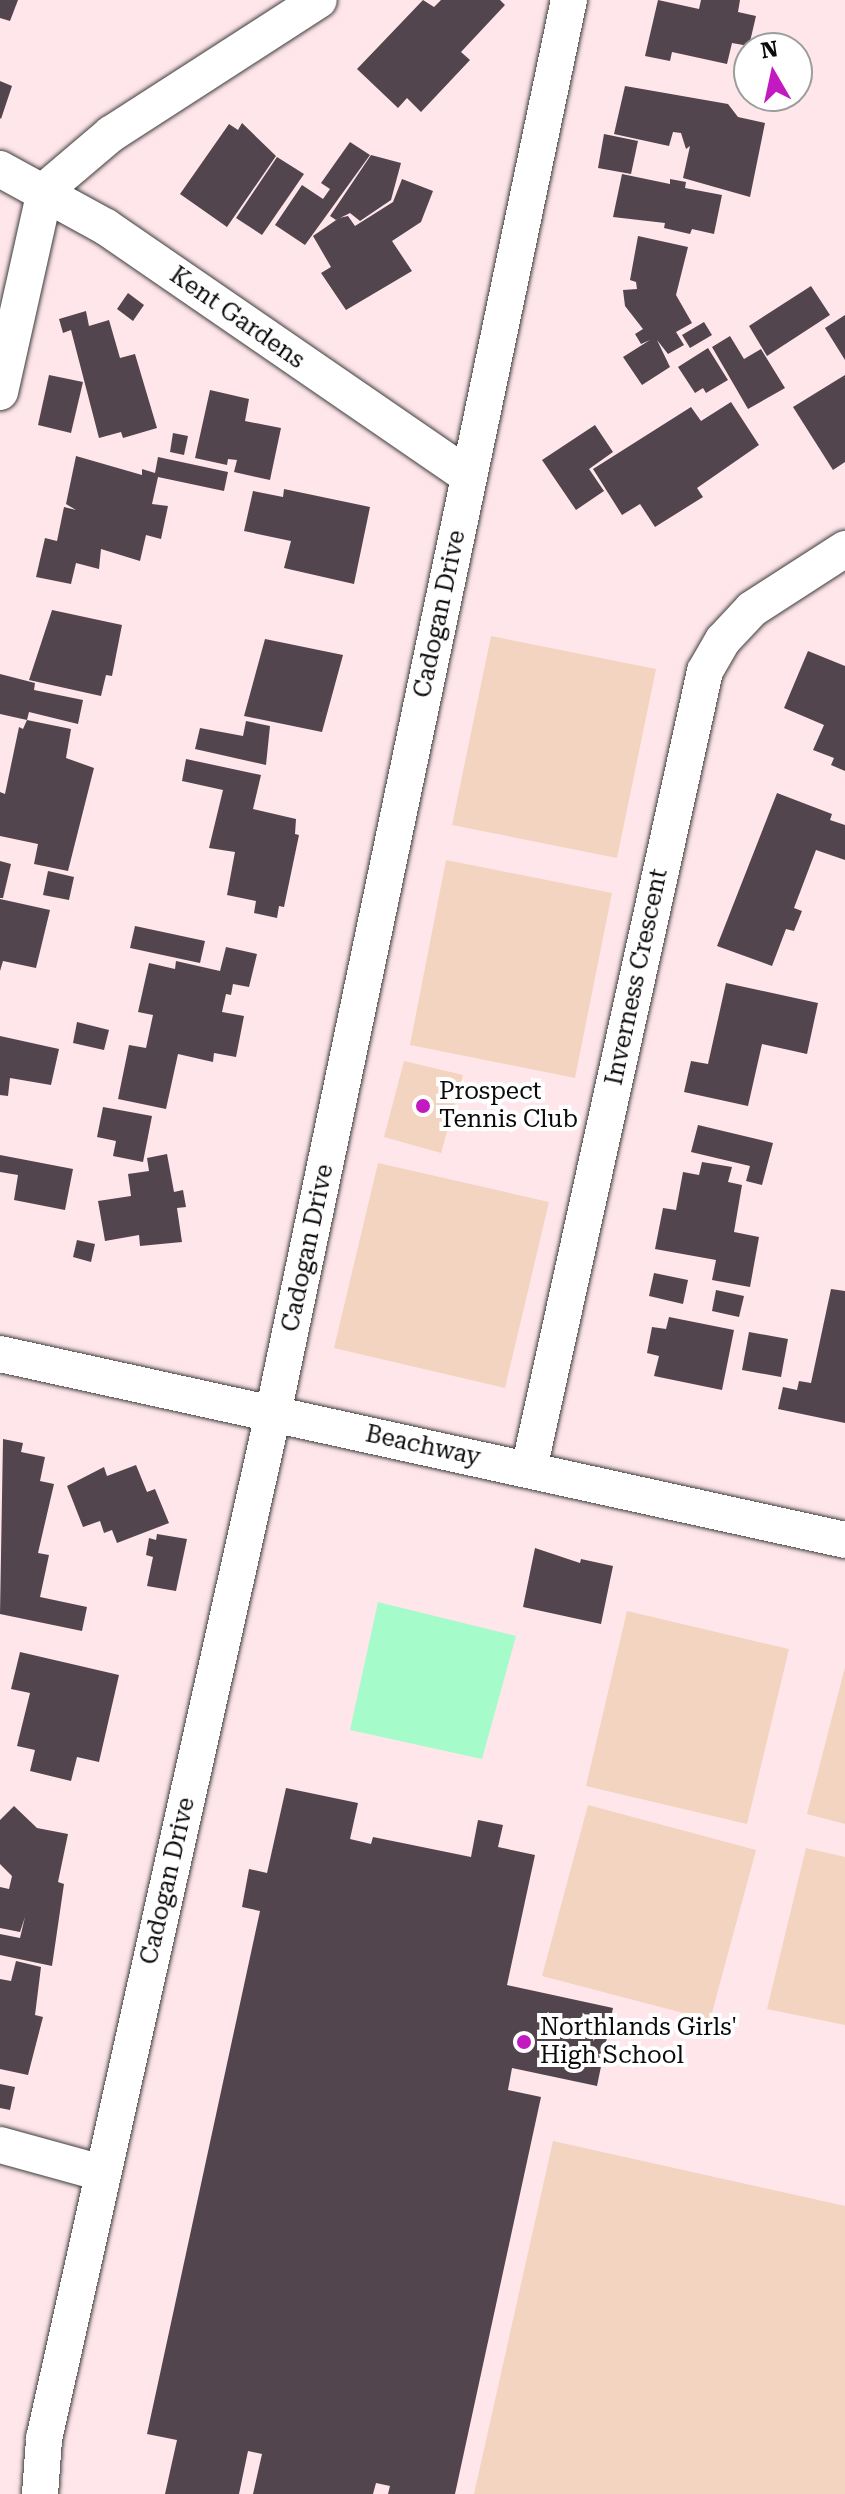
<!DOCTYPE html>
<style>
body{margin:0}
#map{position:relative;width:845px;height:2494px;overflow:hidden;background:#ffe6ea;font-family:"Roboto Serif",serif}
div>[style]{position:absolute}
.pitch>*{inset:0;background:#f2d4c0}
.water>*{inset:0;background:#a6fbca}
.building>*{inset:0;background:#53454d}
.roads{filter:drop-shadow(0 0 2px #3d3d3d) drop-shadow(0 0 2px #3d3d3d)}
.street>*{height:36px;margin:-18px;padding:0 18px;transform-origin:18px;border-radius:18px;background:#fff}
.dots>*{width:22px;height:22px;translate:-50% -50%;box-sizing:border-box;border:4px solid #fff;border-radius:50%}
span{translate:-50% -50%;white-space:nowrap;text-align:center;line-height:1.15;-webkit-text-stroke:8px #fff;paint-order:stroke}
.street-label{font-size:24px;color:#0a0a0a}
.poi-label{font-size:24px;color:#0a0a0a}
.left{translate:0 -50%;text-align:left}
.north{position:absolute;left:733px;top:32px;width:80px;height:80px;box-sizing:border-box;background:#fff;border:2px solid #9d9d9d;border-radius:50%;rotate:351deg;font-size:22px;font-weight:700;line-height:32px;text-align:center;color:#0a0a0a}
.north::after{content:'';display:block;margin:auto;width:28px;height:36px;background:#c219c1;clip-path:polygon(50% 0,100% 100%,50% 72%,0 100%)}
</style>
<div id="map">
<div class="pitch">
<div style="clip-path:polygon(491px 636px,656px 669px,617px 858px,452px 825px)"></div>
<div style="clip-path:polygon(446px 860px,612px 893px,575px 1078px,410px 1045px)"></div>
<div style="clip-path:polygon(404px 1061px,463px 1075px,441px 1153px,384px 1137px)"></div>
<div style="clip-path:polygon(378px 1163px,549px 1202px,505px 1388px,334px 1348px)"></div>
<div style="clip-path:polygon(627px 1611px,789px 1649px,747px 1824px,586px 1786px)"></div>
<div style="clip-path:polygon(845px 1667px,845px 1824px,807px 1814px)"></div>
<div style="clip-path:polygon(588px 1805px,756px 1850px,710px 2020px,542px 1976px)"></div>
<div style="clip-path:polygon(806px 1848px,845px 1857px,845px 2025px,767px 2009px)"></div>
<div style="clip-path:polygon(553px 2141px,845px 2206px,845px 2494px,474px 2494px)"></div>
</div>
<div class="water">
<div style="clip-path:polygon(378px 1602px,516px 1636px,482px 1759px,350px 1730px)"></div>
</div>
<div class="building">
<div style="clip-path:polygon(0 0,18px 0,10px 21px,0 18px)"></div>
<div style="clip-path:polygon(423px 0,434px 7px,441px 0,500px 0,505px 5px,461px 52px,470px 60px,421px 112px,407px 98px,398px 108px,357px 69px)"></div>
<div style="clip-path:polygon(658px 0,699px 9px,701px 0,740px 0,738px 12px,756px 16px,749px 46px,732px 43px,727px 64px,672px 52px,670px 61px,645px 56px)"></div>
<div style="clip-path:polygon(0 81px,12px 86px,1px 119px,0 118px)"></div>
<div style="clip-path:polygon(625px 86px,728px 104px,738px 117px,765px 123px,750px 197px,683px 178px,690px 146px,686px 149px,681px 133px,673px 132px,669px 146px,614px 134px)"></div>
<div style="clip-path:polygon(242px 123px,276px 156px,227px 227px,180px 194px,229px 124px,238px 130px)"></div>
<div style="clip-path:polygon(604px 134px,638px 141px,631px 174px,598px 168px)"></div>
<div style="clip-path:polygon(350px 142px,370px 155px,305px 245px,275px 225px,302px 185px,323px 199px,330px 189px,321px 183px)"></div>
<div style="clip-path:polygon(371px 155px,401px 163px,391px 200px,360px 221px,350px 213px,336px 220px,330px 216px)"></div>
<div style="clip-path:polygon(277px 157px,304px 174px,262px 235px,236px 218px)"></div>
<div style="clip-path:polygon(622px 174px,670px 184px,670px 179px,686px 182px,685px 188px,722px 195px,714px 234px,692px 229px,690px 234px,664px 228px,665px 223px,613px 217px)"></div>
<div style="clip-path:polygon(402px 179px,433px 191px,421px 222px,392px 241px,412px 271px,346px 310px,321px 273px,331px 267px,313px 236px,339px 218px,348px 216px,355px 226px,393px 202px)"></div>
<div style="clip-path:polygon(638px 236px,688px 247px,676px 295px,692px 323px,676px 332px,684px 345px,668px 354px,657px 340px,670px 367px,642px 385px,623px 357px,650px 340px,641px 344px,635px 334px,643px 329px,625px 306px,623px 290px,637px 289px,636px 282px,630px 280px)"></div>
<div style="clip-path:polygon(811px 286px,830px 315px,767px 356px,749px 326px)"></div>
<div style="clip-path:polygon(128px 293px,144px 305px,133px 321px,117px 309px)"></div>
<div style="clip-path:polygon(86px 311px,89px 326px,109px 320px,120px 358px,135px 354px,157px 428px,123px 438px,121px 432px,99px 438px,71px 330px,63px 333px,59px 319px)"></div>
<div style="clip-path:polygon(845px 315px,845px 360px,825px 328px)"></div>
<div style="clip-path:polygon(704px 322px,712px 335px,690px 348px,682px 335px)"></div>
<div style="clip-path:polygon(730px 336px,744px 359px,761px 349px,785px 388px,748px 409px,712px 347px)"></div>
<div style="clip-path:polygon(708px 348px,728px 380px,706px 393px,703px 388px,695px 393px,678px 367px)"></div>
<div style="clip-path:polygon(49px 375px,83px 382px,71px 433px,38px 425px)"></div>
<div style="clip-path:polygon(845px 375px,845px 462px,833px 470px,793px 407px)"></div>
<div style="clip-path:polygon(210px 390px,249px 399px,245px 421px,281px 428px,270px 480px,234px 472px,237px 460px,228px 459px,227px 465px,195px 458px)"></div>
<div style="clip-path:polygon(731px 402px,759px 445px,697px 488px,703px 497px,655px 527px,640px 504px,622px 515px,593px 469px,691px 407px,701px 421px)"></div>
<div style="clip-path:polygon(595px 425px,613px 452px,589px 469px,604px 491px,576px 510px,542px 460px)"></div>
<div style="clip-path:polygon(173px 433px,188px 436px,184px 455px,170px 452px)"></div>
<div style="clip-path:polygon(76px 456px,142px 475px,142px 469px,155px 473px,158px 457px,228px 472px,224px 491px,158px 477px,152px 504px,168px 506px,161px 539px,146px 535px,140px 561px,101px 549px,99px 569px,76px 563px,71px 584px,36px 577px,45px 538px,57px 541px,64px 507px,76px 510px,66px 504px)"></div>
<div style="clip-path:polygon(284px 489px,370px 507px,354px 584px,284px 568px,291px 541px,244px 531px,253px 491px,283px 497px)"></div>
<div style="clip-path:polygon(52px 610px,122px 625px,112px 676px,106px 675px,101px 696px,29px 680px)"></div>
<div style="clip-path:polygon(265px 639px,343px 655px,322px 732px,244px 716px)"></div>
<div style="clip-path:polygon(808px 651px,845px 666px,845px 771px,831px 765px,834px 758px,813px 750px,824px 725px,784px 708px)"></div>
<div style="clip-path:polygon(0 674px,35px 683px,34px 690px,83px 700px,78px 724px,29px 712px,27px 720px,71px 729px,66px 758px,94px 768px,68px 871px,34px 864px,38px 844px,0 836px,0 792px,5px 794px,19px 727px,23px 729px,27px 720px,0 714px)"></div>
<div style="clip-path:polygon(246px 721px,270px 726px,266px 765px,195px 749px,200px 728px,243px 736px)"></div>
<div style="clip-path:polygon(186px 759px,261px 775px,253px 809px,296px 819px,295px 834px,299px 835px,284px 907px,279px 906px,277px 918px,254px 913px,256px 901px,227px 895px,235px 852px,209px 848px,223px 790px,182px 781px)"></div>
<div style="clip-path:polygon(777px 793px,832px 814px,830px 820px,845px 825px,845px 860px,816px 850px,794px 908px,802px 911px,794px 931px,786px 929px,772px 966px,717px 946px)"></div>
<div style="clip-path:polygon(0 861px,11px 864px,3px 898px,0 898px)"></div>
<div style="clip-path:polygon(48px 871px,74px 877px,69px 900px,43px 895px)"></div>
<div style="clip-path:polygon(0 899px,50px 910px,36px 968px,3px 961px,0 971px)"></div>
<div style="clip-path:polygon(135px 926px,205px 941px,200px 963px,130px 948px)"></div>
<div style="clip-path:polygon(226px 947px,257px 954px,249px 987px,233px 984px,231px 995px,226px 994px,222px 1012px,244px 1016px,236px 1057px,214px 1053px,213px 1062px,178px 1054px,166px 1109px,118px 1099px,129px 1045px,146px 1048px,153px 1015px,138px 1012px,149px 963px,175px 969px,176px 961px,220px 971px)"></div>
<div style="clip-path:polygon(726px 983px,818px 1003px,807px 1054px,762px 1044px,748px 1106px,684px 1092px,691px 1061px,708px 1064px)"></div>
<div style="clip-path:polygon(77px 1022px,109px 1030px,104px 1050px,73px 1043px)"></div>
<div style="clip-path:polygon(0 1036px,59px 1049px,51px 1085px,10px 1078px,8px 1096px,0 1095px)"></div>
<div style="clip-path:polygon(103px 1107px,152px 1116px,143px 1162px,113px 1156px,116px 1141px,97px 1137px)"></div>
<div style="clip-path:polygon(698px 1125px,773px 1143px,762px 1185px,746px 1181px,750px 1166px,691px 1152px)"></div>
<div style="clip-path:polygon(167px 1154px,174px 1192px,183px 1190px,186px 1207px,177px 1208px,182px 1242px,140px 1246px,139px 1235px,105px 1241px,98px 1201px,131px 1196px,128px 1174px,149px 1171px,147px 1158px)"></div>
<div style="clip-path:polygon(0 1155px,73px 1169px,65px 1210px,14px 1200px,18px 1175px,0 1172px)"></div>
<div style="clip-path:polygon(702px 1162px,732px 1167px,728px 1182px,742px 1185px,734px 1232px,759px 1237px,750px 1287px,712px 1280px,716px 1260px,655px 1249px,663px 1208px,676px 1210px,683px 1172px,699px 1175px)"></div>
<div style="clip-path:polygon(77px 1240px,95px 1244px,91px 1262px,73px 1257px)"></div>
<div style="clip-path:polygon(654px 1273px,688px 1280px,683px 1304px,649px 1296px)"></div>
<div style="clip-path:polygon(831px 1289px,845px 1291px,845px 1423px,778px 1409px,783px 1387px,797px 1390px,799px 1381px,811px 1383px)"></div>
<div style="clip-path:polygon(716px 1290px,744px 1296px,739px 1317px,712px 1311px)"></div>
<div style="clip-path:polygon(669px 1317px,734px 1330px,722px 1390px,654px 1376px,659px 1356px,647px 1353px,652px 1327px,666px 1329px)"></div>
<div style="clip-path:polygon(749px 1332px,788px 1339px,781px 1377px,742px 1370px)"></div>
<div style="clip-path:polygon(3px 1439px,23px 1443px,21px 1452px,45px 1457px,40px 1481px,54px 1484px,38px 1553px,49px 1555px,40px 1597px,87px 1607px,82px 1631px,0 1614px)"></div>
<div style="clip-path:polygon(136px 1465px,147px 1492px,155px 1489px,169px 1523px,117px 1543px,112px 1530px,104px 1533px,100px 1521px,83px 1527px,67px 1486px,104px 1467px,107px 1476px)"></div>
<div style="clip-path:polygon(157px 1534px,187px 1539px,176px 1591px,147px 1586px,153px 1557px,146px 1555px,149px 1538px,156px 1540px)"></div>
<div style="clip-path:polygon(535px 1548px,580px 1563px,581px 1559px,613px 1566px,601px 1624px,523px 1607px)"></div>
<div style="clip-path:polygon(20px 1652px,119px 1675px,99px 1762px,77px 1757px,71px 1781px,30px 1771px,35px 1750px,17px 1746px,30px 1693px,11px 1689px)"></div>
<div style="clip-path:polygon(286px 1788px,358px 1803px,350px 1839px,371px 1844px,373px 1837px,471px 1857px,478px 1820px,503px 1825px,498px 1847px,535px 1855px,507px 1985px,613px 2008px,597px 2086px,512px 2068px,508px 2090px,541px 2097px,455px 2494px,388px 2494px,390px 2486px,376px 2483px,373px 2494px,253px 2494px,262px 2454px,248px 2451px,239px 2494px,165px 2494px,177px 2440px,147px 2434px,260px 1911px,242px 1907px,249px 1869px,267px 1873px)"></div>
<div style="clip-path:polygon(14px 1806px,37px 1828px,68px 1834px,58px 1882px,64px 1884px,52px 1966px,0 1955px,0 1934px,20px 1938px,25px 1917px,20px 1932px,0 1928px,0 1887px,9px 1889px,12px 1876px,0 1864px,0 1820px)"></div>
<div style="clip-path:polygon(16px 1961px,41px 1967px,35px 2015px,43px 2017px,28px 2075px,0 2069px,0 1979px,11px 1981px)"></div>
<div style="clip-path:polygon(0 2084px,15px 2087px,10px 2110px,0 2108px)"></div>
</div>
<div class="roads">
<div class="street">
<div style="left:0;top:169px;width:121px;rotate:28.7deg"></div>
<div style="left:106px;top:227px;width:439px;rotate:34.5deg"></div>
<div style="left:0;top:392px;width:207px;rotate:-77.4deg"></div>
<div style="left:45px;top:190px;width:87px;rotate:-40.3deg"></div>
<div style="left:111px;top:134px;width:247px;rotate:-32.8deg"></div>
<div style="left:0;top:1354px;width:865px;rotate:12.41deg"></div>
<div style="left:529px;top:1469px;width:817px;rotate:-77.56deg"></div>
<div style="left:705px;top:671px;width:36px;rotate:-60deg"></div>
<div style="left:723px;top:640px;width:42px;rotate:-46.9deg"></div>
<div style="left:752px;top:609px;width:111px;rotate:-32.8deg"></div>
<div style="left:0;top:2145px;width:106px;rotate:15.4deg"></div>
<div style="left:40px;top:2494px;width:55px;rotate:-85.8deg"></div>
<div style="left:44px;top:2439px;width:1050px;rotate:-77.41deg"></div>
<div style="left:273px;top:1414px;width:1445px;rotate:-78.18deg"></div>
</div>
</div>
<div class="dots">
<div style="left:423px;top:1106px;background:#c219c1"></div>
<div style="left:524px;top:2042px;background:#c219c1"></div>
</div>
<div class="street-label">
<span style="left:237px;top:318px;rotate:35deg">Kent Gardens</span>
<span style="left:440px;top:614px;rotate:-78deg">Cadogan Drive</span>
<span style="left:637px;top:977px;rotate:-78deg">Inverness Crescent</span>
<span style="left:308px;top:1248px;rotate:-78deg">Cadogan Drive</span>
<span style="left:423px;top:1446px;rotate:12deg">Beachway</span>
<span style="left:168px;top:1881px;rotate:-77deg">Cadogan Drive</span>
</div>
<div class="poi-label">
<span class="left" style="left:439px;top:1106px">Prospect<br>Tennis Club</span>
<span class="left" style="left:540px;top:2042px">Northlands Girls'<br>High School</span>
</div>
<div class="north">N</div>
</div>
